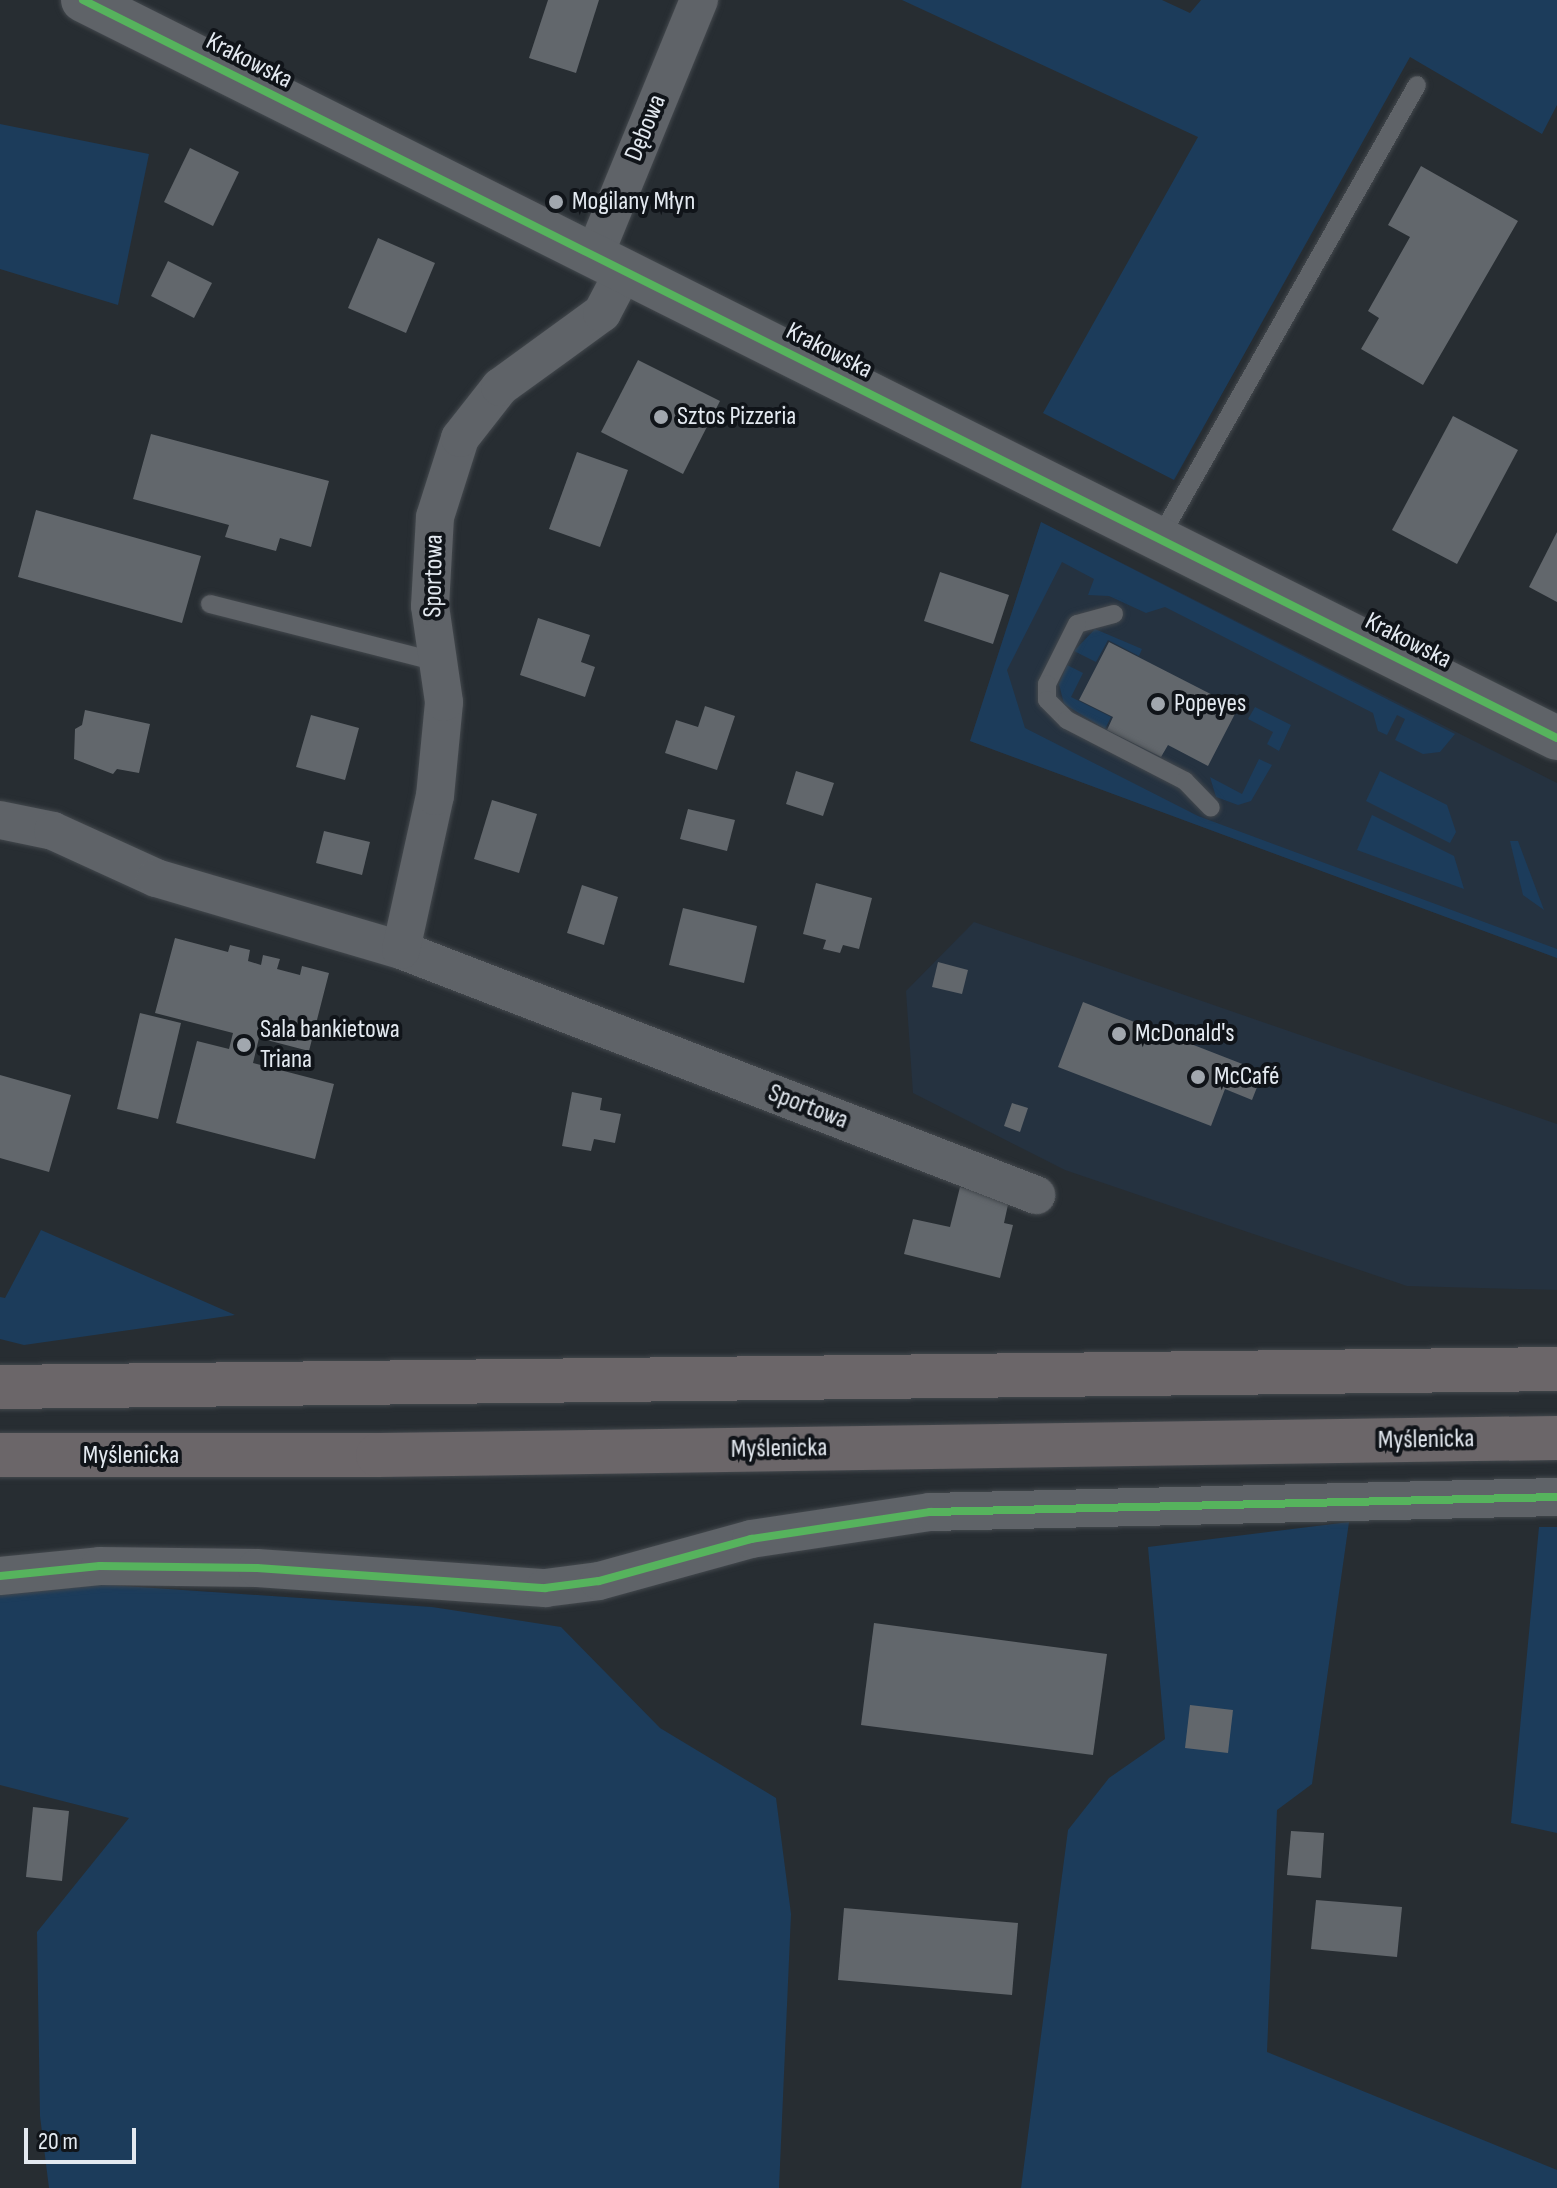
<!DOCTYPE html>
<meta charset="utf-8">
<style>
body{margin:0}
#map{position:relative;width:1557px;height:2188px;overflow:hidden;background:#272d32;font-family:"Sofia Sans Condensed",sans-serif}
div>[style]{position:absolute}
.built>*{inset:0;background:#253240}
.green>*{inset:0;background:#1c3c5b}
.building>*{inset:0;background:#62676c}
.roads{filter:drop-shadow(0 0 2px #43484d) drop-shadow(0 0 2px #43484d)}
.service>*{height:18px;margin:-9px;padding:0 9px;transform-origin:9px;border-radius:9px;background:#5f6368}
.minor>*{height:38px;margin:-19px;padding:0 19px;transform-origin:19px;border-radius:19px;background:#5f6368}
.tertiary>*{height:44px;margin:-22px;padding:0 22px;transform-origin:22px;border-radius:22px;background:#5f6368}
.trunk>*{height:44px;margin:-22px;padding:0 22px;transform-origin:22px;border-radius:22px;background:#6b6669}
.cycleway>*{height:8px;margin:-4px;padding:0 4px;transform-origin:4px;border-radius:4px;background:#56b35d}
.dots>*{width:22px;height:22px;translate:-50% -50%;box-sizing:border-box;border:4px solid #101419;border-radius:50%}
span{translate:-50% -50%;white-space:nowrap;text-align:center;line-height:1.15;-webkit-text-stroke:8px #101419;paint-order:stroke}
.street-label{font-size:26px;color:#e3e9f0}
.poi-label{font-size:26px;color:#e3e9f0}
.left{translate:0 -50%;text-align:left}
.scale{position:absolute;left:24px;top:2128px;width:112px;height:36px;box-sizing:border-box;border:4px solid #e3e9f0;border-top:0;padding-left:10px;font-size:24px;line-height:28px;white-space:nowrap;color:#e3e9f0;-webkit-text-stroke:6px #101419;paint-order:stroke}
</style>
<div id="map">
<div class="built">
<div style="clip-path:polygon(1041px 522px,1557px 783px,1557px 958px,970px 741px)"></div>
<div style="clip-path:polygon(974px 922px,1557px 1124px,1557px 1290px,1407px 1286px,1065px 1170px,913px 1093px,906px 991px)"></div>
</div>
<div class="green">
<div style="clip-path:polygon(902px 0,1162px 0,1190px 13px,1201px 0,1557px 0,1557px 105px,1542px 134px,1410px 57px,1174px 480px,1043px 413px,1198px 137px)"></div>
<div style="clip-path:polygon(0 124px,149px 154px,118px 305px,0 269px)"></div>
<div style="clip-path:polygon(1041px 522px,1455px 734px,1440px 752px,1423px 754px,1395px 740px,1405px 719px,1397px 715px,1387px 735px,1378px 731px,1373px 713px,1165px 607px,1146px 613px,1109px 596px,1088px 595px,1094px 579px,1062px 562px,1007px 670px,1025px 728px,1198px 816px,1557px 949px,1557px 958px,970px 741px)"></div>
<div style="clip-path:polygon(1095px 629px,1142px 649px,1139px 656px,1108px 640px,1096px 662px,1074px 651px)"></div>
<div style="clip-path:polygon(1067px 665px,1083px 673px,1071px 697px,1111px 717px,1105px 729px,1064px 704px,1059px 684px)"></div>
<div style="clip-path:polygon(1255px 707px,1291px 725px,1279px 751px,1267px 744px,1273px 732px,1248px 719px)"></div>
<div style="clip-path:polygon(1259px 759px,1272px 765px,1251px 801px,1238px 805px,1216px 797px,1210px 777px,1242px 794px)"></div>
<div style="clip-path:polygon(1380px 771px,1447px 805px,1456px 832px,1450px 843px,1366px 801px)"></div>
<div style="clip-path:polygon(1372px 815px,1454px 856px,1464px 889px,1357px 850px)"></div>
<div style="clip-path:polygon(1510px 841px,1518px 841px,1544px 910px,1523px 895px)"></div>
<div style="clip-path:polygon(41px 1230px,235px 1315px,24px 1345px,0 1339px,0 1297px,5px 1298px)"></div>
<div style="clip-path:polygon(1349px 1522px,1312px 1784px,1277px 1810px,1267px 2052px,1557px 2170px,1557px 2188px,1021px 2188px,1068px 1830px,1109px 1778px,1165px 1739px,1148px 1547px)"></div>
<div style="clip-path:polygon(1539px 1527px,1557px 1527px,1557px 1833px,1511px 1823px)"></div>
<div style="clip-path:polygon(95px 1584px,432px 1607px,561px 1627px,660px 1728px,776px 1798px,791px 1914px,779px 2188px,49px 2188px,40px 2116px,37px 1932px,129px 1818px,0 1785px,0 1594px)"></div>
</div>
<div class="building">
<div style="clip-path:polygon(548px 0,599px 0,576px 73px,529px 58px)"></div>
<div style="clip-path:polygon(190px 148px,239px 172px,213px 226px,164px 202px)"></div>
<div style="clip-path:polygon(1421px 166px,1518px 221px,1423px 385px,1361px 349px,1379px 318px,1368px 311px,1410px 237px,1388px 225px)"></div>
<div style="clip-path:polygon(378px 238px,435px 263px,406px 333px,348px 308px)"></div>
<div style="clip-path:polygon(168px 261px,212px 283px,194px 318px,151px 296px)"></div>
<div style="clip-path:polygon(638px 360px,720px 401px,683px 474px,601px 432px)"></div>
<div style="clip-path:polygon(1453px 416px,1518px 450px,1457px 564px,1392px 530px)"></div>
<div style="clip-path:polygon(151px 434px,329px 481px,311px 547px,280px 538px,276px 551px,225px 537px,229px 525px,133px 499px)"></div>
<div style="clip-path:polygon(577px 452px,628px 470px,600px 547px,549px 529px)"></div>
<div style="clip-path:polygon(36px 510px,201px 556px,182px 623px,18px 577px)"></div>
<div style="clip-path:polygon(1557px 532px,1557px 602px,1529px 587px)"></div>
<div style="clip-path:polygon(940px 572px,1009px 595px,993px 644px,924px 621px)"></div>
<div style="clip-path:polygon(538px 618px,590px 635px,581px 662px,595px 667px,585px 697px,520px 675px)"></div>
<div style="clip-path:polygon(1109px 642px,1238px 708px,1208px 766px,1168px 745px,1161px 757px,1107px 730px,1113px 717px,1079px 700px)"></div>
<div style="clip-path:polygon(705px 706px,735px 716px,717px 770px,665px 753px,676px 720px,698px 727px)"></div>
<div style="clip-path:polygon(85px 710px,150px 724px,139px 773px,117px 769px,113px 774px,74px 759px,75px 729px,82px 725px)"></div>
<div style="clip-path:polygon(311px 715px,359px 728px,345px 780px,296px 767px)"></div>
<div style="clip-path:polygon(796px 771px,834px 783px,823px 816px,786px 804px)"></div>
<div style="clip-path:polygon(492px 800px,537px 814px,519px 873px,474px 859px)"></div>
<div style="clip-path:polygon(688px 809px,735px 820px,727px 851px,680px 839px)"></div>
<div style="clip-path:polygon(324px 831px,370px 842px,362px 875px,316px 863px)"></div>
<div style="clip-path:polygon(816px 883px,872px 898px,859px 949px,843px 945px,840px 953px,823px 949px,826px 940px,803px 934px)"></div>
<div style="clip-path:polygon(582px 885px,618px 897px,604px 945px,567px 933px)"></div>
<div style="clip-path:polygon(683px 908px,757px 926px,744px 983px,669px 965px)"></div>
<div style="clip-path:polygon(175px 938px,228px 952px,230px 945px,250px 950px,248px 961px,261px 965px,263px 955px,280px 959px,277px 969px,300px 975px,302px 966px,329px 973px,309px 1051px,259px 1038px,253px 1063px,334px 1084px,315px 1159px,176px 1123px,197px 1041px,229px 1049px,233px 1033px,155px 1013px)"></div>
<div style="clip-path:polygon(938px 962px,968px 970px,962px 994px,932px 987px)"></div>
<div style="clip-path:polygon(1083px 1002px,1263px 1072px,1252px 1100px,1225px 1089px,1211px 1126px,1058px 1067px)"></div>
<div style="clip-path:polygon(140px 1013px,181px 1023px,158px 1119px,117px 1109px)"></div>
<div style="clip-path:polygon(0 1075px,71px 1095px,49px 1172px,0 1158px)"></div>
<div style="clip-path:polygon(572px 1092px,602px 1098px,600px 1110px,621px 1114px,615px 1143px,594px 1139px,591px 1151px,562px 1146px)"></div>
<div style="clip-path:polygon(1012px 1103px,1028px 1108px,1020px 1132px,1004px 1126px)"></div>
<div style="clip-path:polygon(960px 1187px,1009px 1200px,1004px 1223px,1013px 1225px,1000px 1278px,904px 1254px,913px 1219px,950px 1227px)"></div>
<div style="clip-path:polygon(874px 1623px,1107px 1654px,1093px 1755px,861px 1725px)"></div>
<div style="clip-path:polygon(1190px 1705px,1233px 1710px,1228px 1753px,1185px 1748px)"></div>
<div style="clip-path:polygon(33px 1807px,69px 1811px,62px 1881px,26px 1877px)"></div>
<div style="clip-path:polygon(1291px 1831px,1324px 1833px,1321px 1878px,1287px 1875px)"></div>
<div style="clip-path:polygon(1316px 1900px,1402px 1907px,1397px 1957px,1311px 1949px)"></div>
<div style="clip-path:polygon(844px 1908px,1018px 1923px,1012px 1995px,838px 1980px)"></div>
</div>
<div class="roads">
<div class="service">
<div style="left:1159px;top:539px;width:522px;rotate:-60.39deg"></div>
<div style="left:210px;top:604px;width:235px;rotate:14.3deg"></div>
<div style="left:1114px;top:614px;width:38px;rotate:165deg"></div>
<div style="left:1077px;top:624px;width:67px;rotate:116.6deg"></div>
<div style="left:1047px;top:684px;width:16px;rotate:90deg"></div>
<div style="left:1047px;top:700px;width:28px;rotate:45deg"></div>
<div style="left:1067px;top:720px;width:133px;rotate:27.3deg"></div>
<div style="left:1185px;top:781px;width:37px;rotate:46deg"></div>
</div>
<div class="minor">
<div style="left:594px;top:256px;width:277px;rotate:-67.7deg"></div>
<div style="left:0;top:820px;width:54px;rotate:11.7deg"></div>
<div style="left:53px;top:831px;width:113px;rotate:24.5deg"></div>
<div style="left:156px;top:878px;width:255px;rotate:16.4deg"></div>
<div style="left:401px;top:950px;width:681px;rotate:21.1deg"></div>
<div style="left:401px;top:950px;width:158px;rotate:-77.6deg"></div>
<div style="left:435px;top:796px;width:94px;rotate:-84.5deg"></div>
<div style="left:444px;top:702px;width:97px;rotate:-98.3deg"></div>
<div style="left:430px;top:606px;width:89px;rotate:-86.8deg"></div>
<div style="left:435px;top:517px;width:83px;rotate:-72.4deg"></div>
<div style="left:460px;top:438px;width:65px;rotate:-51.9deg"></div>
<div style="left:500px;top:387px;width:126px;rotate:-36deg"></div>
<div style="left:602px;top:313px;width:47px;rotate:-62.4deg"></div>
<div style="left:0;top:1576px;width:100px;rotate:-5.7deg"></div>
<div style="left:100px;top:1566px;width:157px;rotate:0.7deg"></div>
<div style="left:257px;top:1568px;width:289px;rotate:4deg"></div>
<div style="left:545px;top:1588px;width:54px;rotate:-7.4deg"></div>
<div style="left:599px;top:1581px;width:158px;rotate:-15.4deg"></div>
<div style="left:751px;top:1539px;width:181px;rotate:-8.6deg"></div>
<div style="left:930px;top:1512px;width:627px;rotate:-1.37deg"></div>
</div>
<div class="tertiary">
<div style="left:83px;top:0;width:1648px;rotate:26.6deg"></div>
</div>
<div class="trunk">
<div style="left:0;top:1387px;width:1557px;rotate:-0.66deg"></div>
<div style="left:0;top:1455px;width:378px"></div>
<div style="left:378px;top:1455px;width:1179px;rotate:-0.83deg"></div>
</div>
</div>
<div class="cycleway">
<div style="left:83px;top:0;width:1648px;rotate:26.6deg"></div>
<div style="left:0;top:1576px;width:100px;rotate:-5.7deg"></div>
<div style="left:100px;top:1566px;width:157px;rotate:0.7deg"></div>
<div style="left:257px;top:1568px;width:289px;rotate:4deg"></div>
<div style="left:545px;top:1588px;width:54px;rotate:-7.4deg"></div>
<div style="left:599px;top:1581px;width:158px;rotate:-15.4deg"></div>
<div style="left:751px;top:1539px;width:181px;rotate:-8.6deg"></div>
<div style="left:930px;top:1512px;width:627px;rotate:-1.37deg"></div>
</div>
<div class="dots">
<div style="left:556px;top:202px;background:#a1a7ae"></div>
<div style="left:661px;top:417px;background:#a1a7ae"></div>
<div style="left:1158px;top:704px;background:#a1a7ae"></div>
<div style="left:1119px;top:1034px;background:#a1a7ae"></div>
<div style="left:244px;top:1045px;background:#a1a7ae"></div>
<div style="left:1198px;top:1077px;background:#a1a7ae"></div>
</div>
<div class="street-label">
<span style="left:249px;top:61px;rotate:27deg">Krakowska</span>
<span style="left:646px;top:128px;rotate:-68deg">Dębowa</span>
<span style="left:829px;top:351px;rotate:27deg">Krakowska</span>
<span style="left:434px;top:576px;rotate:-89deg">Sportowa</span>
<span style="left:1408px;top:641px;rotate:27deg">Krakowska</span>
<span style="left:808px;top:1107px;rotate:21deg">Sportowa</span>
<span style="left:1426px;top:1440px;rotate:-1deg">Myślenicka</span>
<span style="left:779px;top:1449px;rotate:-1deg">Myślenicka</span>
<span style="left:131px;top:1456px">Myślenicka</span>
</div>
<div class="poi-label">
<span class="left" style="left:572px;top:202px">Mogilany Młyn</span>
<span class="left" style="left:677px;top:417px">Sztos Pizzeria</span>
<span class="left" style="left:1174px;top:704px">Popeyes</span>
<span class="left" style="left:260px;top:1045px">Sala bankietowa<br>Triana</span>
<span class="left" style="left:1135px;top:1034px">McDonald's</span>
<span class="left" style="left:1214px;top:1077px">McCafé</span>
</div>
<div class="scale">20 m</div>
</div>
